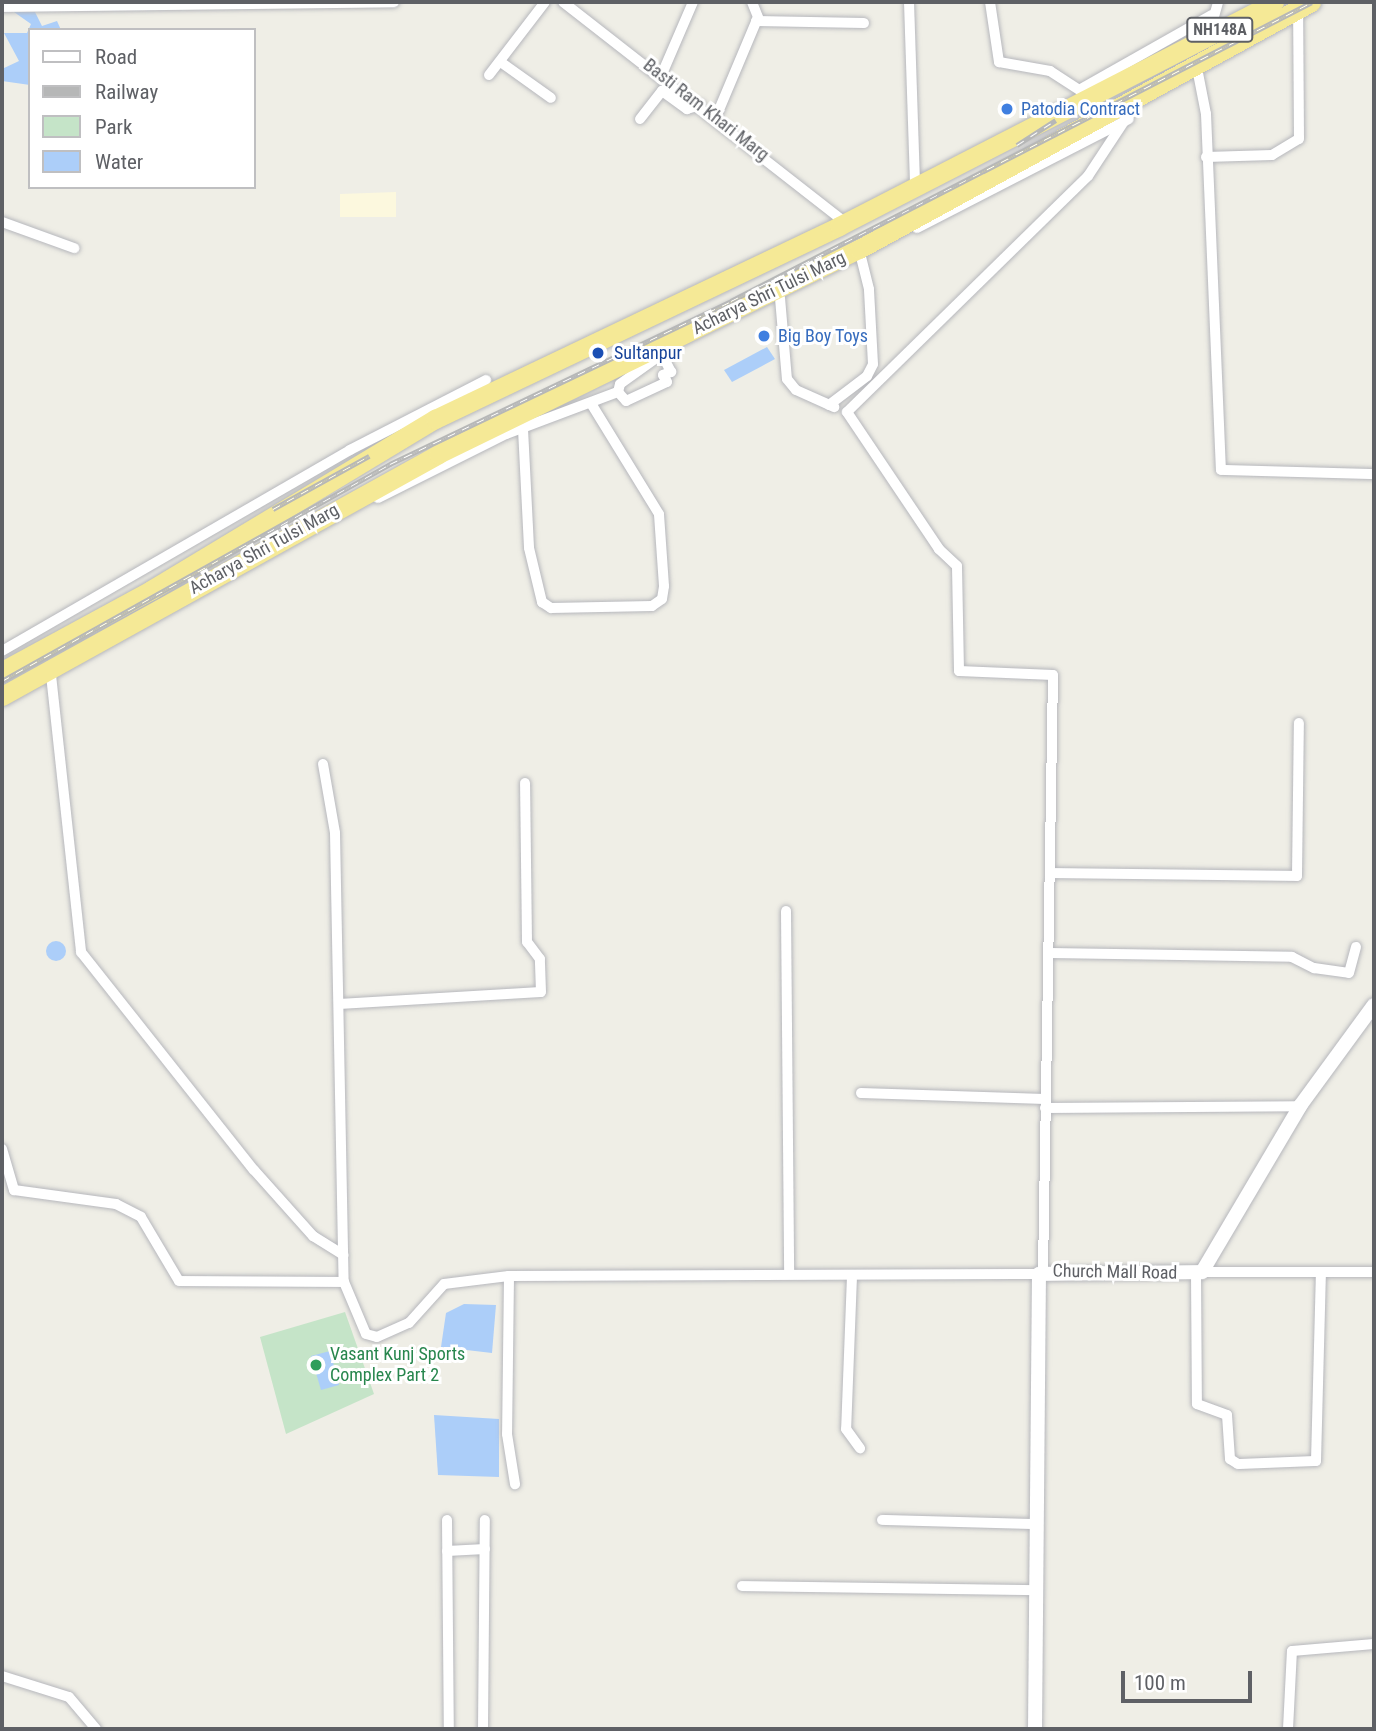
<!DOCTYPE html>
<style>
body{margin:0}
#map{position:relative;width:1376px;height:1731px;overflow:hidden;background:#efeee6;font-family:"Roboto Condensed",sans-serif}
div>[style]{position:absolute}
.commercial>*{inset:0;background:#fcf8de}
.green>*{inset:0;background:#c5e4c8}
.water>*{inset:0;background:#accef9}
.round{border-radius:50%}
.roads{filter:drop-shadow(0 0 2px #b6b7bc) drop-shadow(0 0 2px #b6b7bc)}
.street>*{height:10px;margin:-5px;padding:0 5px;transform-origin:5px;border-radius:5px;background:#fff}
.secondary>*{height:14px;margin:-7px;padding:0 7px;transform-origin:7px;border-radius:7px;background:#fff}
.highway>*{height:19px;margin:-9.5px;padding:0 9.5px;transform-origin:9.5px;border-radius:9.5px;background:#f5e996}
.rail>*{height:5px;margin-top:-2.5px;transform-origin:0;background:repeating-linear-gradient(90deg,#fff 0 8px,#b6b7b7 0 16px);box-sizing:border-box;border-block:2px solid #b6b7b7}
.dots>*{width:19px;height:19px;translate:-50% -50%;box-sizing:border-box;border:4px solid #fff;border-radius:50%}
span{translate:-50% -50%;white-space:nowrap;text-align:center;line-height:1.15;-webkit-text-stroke:6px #fff;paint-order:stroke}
.shield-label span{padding:2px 5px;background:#fff;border:2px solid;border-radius:5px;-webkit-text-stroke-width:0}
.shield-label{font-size:16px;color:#5e6065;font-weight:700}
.shop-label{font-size:18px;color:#366cbe}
.left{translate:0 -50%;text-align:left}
.street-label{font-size:18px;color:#5e6065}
.transit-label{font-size:18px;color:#164399}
.leisure-label{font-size:18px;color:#27864d}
.frame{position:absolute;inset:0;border:4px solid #5e6065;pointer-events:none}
.legend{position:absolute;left:28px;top:28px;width:228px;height:161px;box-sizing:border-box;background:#fff;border:2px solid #bfbfc1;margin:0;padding:9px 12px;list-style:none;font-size:21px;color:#5e6065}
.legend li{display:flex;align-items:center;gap:14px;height:35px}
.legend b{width:35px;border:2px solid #bfbfc1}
.scale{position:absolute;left:1121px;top:1671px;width:131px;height:32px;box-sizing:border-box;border:4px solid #5e6065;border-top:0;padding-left:9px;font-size:21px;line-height:24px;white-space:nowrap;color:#5e6065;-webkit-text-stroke:5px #fff;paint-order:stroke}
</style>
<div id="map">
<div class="commercial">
<div style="clip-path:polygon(396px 192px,396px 217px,340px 217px,340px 194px)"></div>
</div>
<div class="green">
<div style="clip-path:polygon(345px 1312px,374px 1394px,286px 1434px,260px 1337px)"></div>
</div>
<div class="water">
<div style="clip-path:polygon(14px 12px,35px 12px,42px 26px,57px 21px,61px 30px,30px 30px,30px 85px,2px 81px,2px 69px,19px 61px,4px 33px,27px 33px,31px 24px)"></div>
<div style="clip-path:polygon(767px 347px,775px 359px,732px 382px,724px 370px)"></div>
<div class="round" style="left:46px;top:941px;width:20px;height:20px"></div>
<div style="clip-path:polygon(464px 1304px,496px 1305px,492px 1353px,441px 1347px,446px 1313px)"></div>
<div style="clip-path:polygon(330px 1351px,339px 1385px,321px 1390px,311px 1356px)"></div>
<div style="clip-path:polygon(434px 1415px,499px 1419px,499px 1477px,438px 1475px)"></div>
</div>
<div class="roads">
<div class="street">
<div style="left:563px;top:2px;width:358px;rotate:38deg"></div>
<div style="left:909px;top:2px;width:182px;rotate:88.1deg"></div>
<div style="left:990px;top:2px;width:61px;rotate:81.5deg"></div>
<div style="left:999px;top:62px;width:52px;rotate:10deg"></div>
<div style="left:1050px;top:71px;width:48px;rotate:33deg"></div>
<div style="left:2px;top:7px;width:392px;rotate:-0.7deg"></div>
<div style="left:1213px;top:20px;width:19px;rotate:-74deg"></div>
<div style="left:756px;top:21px;width:108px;rotate:1.1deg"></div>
<div style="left:502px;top:63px;width:60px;rotate:35.5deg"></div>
<div style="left:1196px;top:63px;width:52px;rotate:78.9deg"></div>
<div style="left:1206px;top:114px;width:356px;rotate:87.6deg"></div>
<div style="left:1221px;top:470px;width:153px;rotate:1.5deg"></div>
<div style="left:662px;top:74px;width:78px;rotate:-66.7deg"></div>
<div style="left:489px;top:75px;width:92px;rotate:-52.5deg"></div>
<div style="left:1081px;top:89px;width:150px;rotate:-29.5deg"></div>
<div style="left:716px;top:117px;width:108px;rotate:-67.2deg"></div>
<div style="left:758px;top:17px;width:16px;rotate:-112deg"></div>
<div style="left:640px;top:119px;width:36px;rotate:-52deg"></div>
<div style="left:662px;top:91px;width:31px;rotate:36deg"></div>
<div style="left:687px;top:109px;width:14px;rotate:-17deg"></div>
<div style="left:1206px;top:157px;width:66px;rotate:-1.7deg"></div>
<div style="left:1272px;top:155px;width:31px;rotate:-31deg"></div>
<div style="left:1299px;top:139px;width:131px;rotate:-90.4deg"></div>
<div style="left:2px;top:222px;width:77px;rotate:19.9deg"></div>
<div style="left:917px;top:228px;width:238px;rotate:-27.2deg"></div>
<div style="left:780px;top:298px;width:81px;rotate:85.1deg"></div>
<div style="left:787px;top:379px;width:14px;rotate:51deg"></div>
<div style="left:796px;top:390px;width:42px;rotate:24.1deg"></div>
<div style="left:618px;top:392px;width:8px;rotate:-76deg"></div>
<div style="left:620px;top:384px;width:52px;rotate:-35.5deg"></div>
<div style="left:829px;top:405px;width:48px;rotate:-37.3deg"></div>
<div style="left:867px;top:376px;width:13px;rotate:-63deg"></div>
<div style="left:873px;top:364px;width:75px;rotate:-93.1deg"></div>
<div style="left:869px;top:289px;width:41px;rotate:-104deg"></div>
<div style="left:523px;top:429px;width:119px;rotate:87.1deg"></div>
<div style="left:529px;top:548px;width:56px;rotate:76.5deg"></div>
<div style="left:542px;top:602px;width:11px;rotate:34deg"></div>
<div style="left:551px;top:608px;width:101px;rotate:-1.1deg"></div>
<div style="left:652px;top:606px;width:12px;rotate:-35deg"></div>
<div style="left:662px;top:599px;width:13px;rotate:-81deg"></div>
<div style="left:664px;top:586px;width:72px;rotate:-94deg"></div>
<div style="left:659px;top:514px;width:128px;rotate:-121.6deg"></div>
<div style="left:378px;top:498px;width:143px;rotate:-26.6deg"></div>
<div style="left:506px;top:434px;width:120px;rotate:-20.6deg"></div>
<div style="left:618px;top:392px;width:12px;rotate:48deg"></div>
<div style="left:626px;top:401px;width:45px;rotate:-24.9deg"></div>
<div style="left:667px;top:382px;width:8px;rotate:-120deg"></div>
<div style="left:663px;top:375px;width:9px;rotate:-21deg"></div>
<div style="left:671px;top:372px;width:20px;rotate:-117deg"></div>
<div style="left:662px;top:354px;width:12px;rotate:-24deg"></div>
<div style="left:2px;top:651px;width:402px;rotate:-30deg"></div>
<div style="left:350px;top:450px;width:153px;rotate:-27.2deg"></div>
<div style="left:51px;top:675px;width:279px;rotate:83.8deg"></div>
<div style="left:81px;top:952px;width:278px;rotate:51.6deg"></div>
<div style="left:254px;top:1170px;width:89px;rotate:48.2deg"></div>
<div style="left:313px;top:1236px;width:36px;rotate:32deg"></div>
<div style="left:323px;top:764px;width:70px;rotate:80.1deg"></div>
<div style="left:335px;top:833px;width:449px;rotate:88.9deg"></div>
<div style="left:344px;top:1282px;width:56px;rotate:67.1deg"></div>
<div style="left:366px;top:1334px;width:11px;rotate:15deg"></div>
<div style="left:377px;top:1337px;width:35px;rotate:-24deg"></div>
<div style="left:409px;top:1323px;width:52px;rotate:-48.1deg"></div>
<div style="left:444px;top:1284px;width:65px;rotate:-7deg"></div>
<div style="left:509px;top:1276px;width:530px;rotate:-0.22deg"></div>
<div style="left:1053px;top:873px;width:244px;rotate:0.7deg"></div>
<div style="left:1297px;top:876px;width:153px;rotate:-89.3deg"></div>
<div style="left:786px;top:911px;width:362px;rotate:89.5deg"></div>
<div style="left:1050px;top:953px;width:242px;rotate:0.9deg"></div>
<div style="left:1292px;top:957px;width:25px;rotate:27deg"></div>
<div style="left:1314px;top:968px;width:35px;rotate:8deg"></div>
<div style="left:1349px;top:973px;width:27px;rotate:-75deg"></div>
<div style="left:339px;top:1004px;width:202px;rotate:-3.4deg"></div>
<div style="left:541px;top:992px;width:33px;rotate:-92deg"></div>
<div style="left:540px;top:959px;width:21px;rotate:-127deg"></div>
<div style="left:527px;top:942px;width:159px;rotate:-90.7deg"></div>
<div style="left:861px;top:1093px;width:184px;rotate:1.9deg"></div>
<div style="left:1045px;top:1108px;width:255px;rotate:-0.4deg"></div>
<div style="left:2px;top:1149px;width:43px;rotate:73.7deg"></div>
<div style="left:14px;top:1190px;width:103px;rotate:7.8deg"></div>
<div style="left:116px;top:1204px;width:28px;rotate:27deg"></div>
<div style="left:141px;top:1217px;width:74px;rotate:59.3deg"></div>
<div style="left:179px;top:1281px;width:165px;rotate:0.3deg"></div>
<div style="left:1043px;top:1271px;width:596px;rotate:-89.04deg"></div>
<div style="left:1053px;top:675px;width:94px;rotate:-177.6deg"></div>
<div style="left:959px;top:671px;width:105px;rotate:-91.1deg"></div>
<div style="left:957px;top:566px;width:25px;rotate:-137deg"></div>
<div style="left:939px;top:549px;width:165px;rotate:-123.9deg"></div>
<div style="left:847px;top:412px;width:337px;rotate:-44.4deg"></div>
<div style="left:1088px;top:176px;width:95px;rotate:-56.6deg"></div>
<div style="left:1202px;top:1272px;width:172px"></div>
<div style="left:1196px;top:1273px;width:131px;rotate:89.6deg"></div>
<div style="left:1197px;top:1404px;width:32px;rotate:20deg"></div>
<div style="left:1227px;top:1415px;width:44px;rotate:86.1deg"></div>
<div style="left:1230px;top:1459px;width:9px;rotate:32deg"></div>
<div style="left:1238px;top:1464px;width:78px;rotate:-2.2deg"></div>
<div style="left:1316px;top:1461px;width:188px;rotate:-88.5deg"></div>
<div style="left:509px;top:1276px;width:158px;rotate:90.7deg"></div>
<div style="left:507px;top:1434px;width:51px;rotate:80.9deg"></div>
<div style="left:852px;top:1276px;width:153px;rotate:92.2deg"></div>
<div style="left:846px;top:1429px;width:24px;rotate:54deg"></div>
<div style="left:447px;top:1520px;width:209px;rotate:89.5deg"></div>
<div style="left:882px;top:1520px;width:154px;rotate:1.5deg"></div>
<div style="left:447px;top:1551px;width:38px;rotate:-3deg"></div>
<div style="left:742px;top:1586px;width:294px;rotate:0.8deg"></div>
<div style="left:2px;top:1676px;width:70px;rotate:17.4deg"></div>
<div style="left:69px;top:1697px;width:42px;rotate:49.8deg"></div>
<div style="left:483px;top:1729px;width:209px;rotate:-89.5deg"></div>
<div style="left:1288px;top:1729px;width:78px;rotate:-87.1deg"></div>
<div style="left:1292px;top:1651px;width:82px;rotate:-4.9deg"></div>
</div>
<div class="secondary">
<div style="left:1035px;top:1729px;width:455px;rotate:-89.5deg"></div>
<div style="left:1039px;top:1274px;width:163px;rotate:-0.7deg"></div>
<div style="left:1202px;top:1272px;width:193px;rotate:-59.4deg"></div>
<div style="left:1300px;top:1106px;width:125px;rotate:-53.8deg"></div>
</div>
<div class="highway">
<div style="left:2px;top:671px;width:170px;rotate:-28.5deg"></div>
<div style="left:151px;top:590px;width:332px;rotate:-31.1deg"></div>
<div style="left:435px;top:419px;width:448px;rotate:-25.5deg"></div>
<div style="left:839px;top:226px;width:489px;rotate:-27.2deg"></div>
<div style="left:2px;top:696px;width:499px;rotate:-29deg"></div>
<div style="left:438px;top:454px;width:468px;rotate:-26deg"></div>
<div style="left:859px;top:249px;width:515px;rotate:-28.65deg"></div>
</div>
</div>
<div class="rail">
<div style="left:1017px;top:145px;width:46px;rotate:-32.7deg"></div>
<div style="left:273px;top:509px;width:110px;rotate:-28.9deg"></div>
<div style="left:2px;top:681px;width:445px;rotate:-29.2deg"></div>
<div style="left:390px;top:464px;width:378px;rotate:-25.5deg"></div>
<div style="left:731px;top:301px;width:653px;rotate:-27.23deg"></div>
</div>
<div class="dots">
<div style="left:1007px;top:109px;background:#3f7fe0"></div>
<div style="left:764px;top:336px;background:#3f7fe0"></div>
<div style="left:598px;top:353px;background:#1a4fb4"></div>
<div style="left:316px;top:1365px;background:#2e9e5b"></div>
</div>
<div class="shield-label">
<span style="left:1220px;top:30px">NH148A</span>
</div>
<div class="shop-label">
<span class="left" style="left:1021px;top:109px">Patodia Contract</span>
<span class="left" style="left:778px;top:336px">Big Boy Toys</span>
</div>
<div class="street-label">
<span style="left:706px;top:110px;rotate:38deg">Basti Ram Khari Marg</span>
<span style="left:769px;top:293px;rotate:-26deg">Acharya Shri Tulsi Marg</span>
<span style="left:264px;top:549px;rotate:-29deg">Acharya Shri Tulsi Marg</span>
<span style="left:1115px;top:1272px;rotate:1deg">Church Mall Road</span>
</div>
<div class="transit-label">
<span class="left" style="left:614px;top:353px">Sultanpur</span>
</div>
<div class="leisure-label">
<span class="left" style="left:330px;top:1365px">Vasant Kunj Sports<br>Complex Part 2</span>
</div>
<div class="frame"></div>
<ul class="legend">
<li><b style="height:9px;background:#fff"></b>Road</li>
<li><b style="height:9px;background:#b6b7b7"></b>Railway</li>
<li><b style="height:19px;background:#c5e4c8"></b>Park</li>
<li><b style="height:19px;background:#accef9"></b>Water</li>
</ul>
<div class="scale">100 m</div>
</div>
